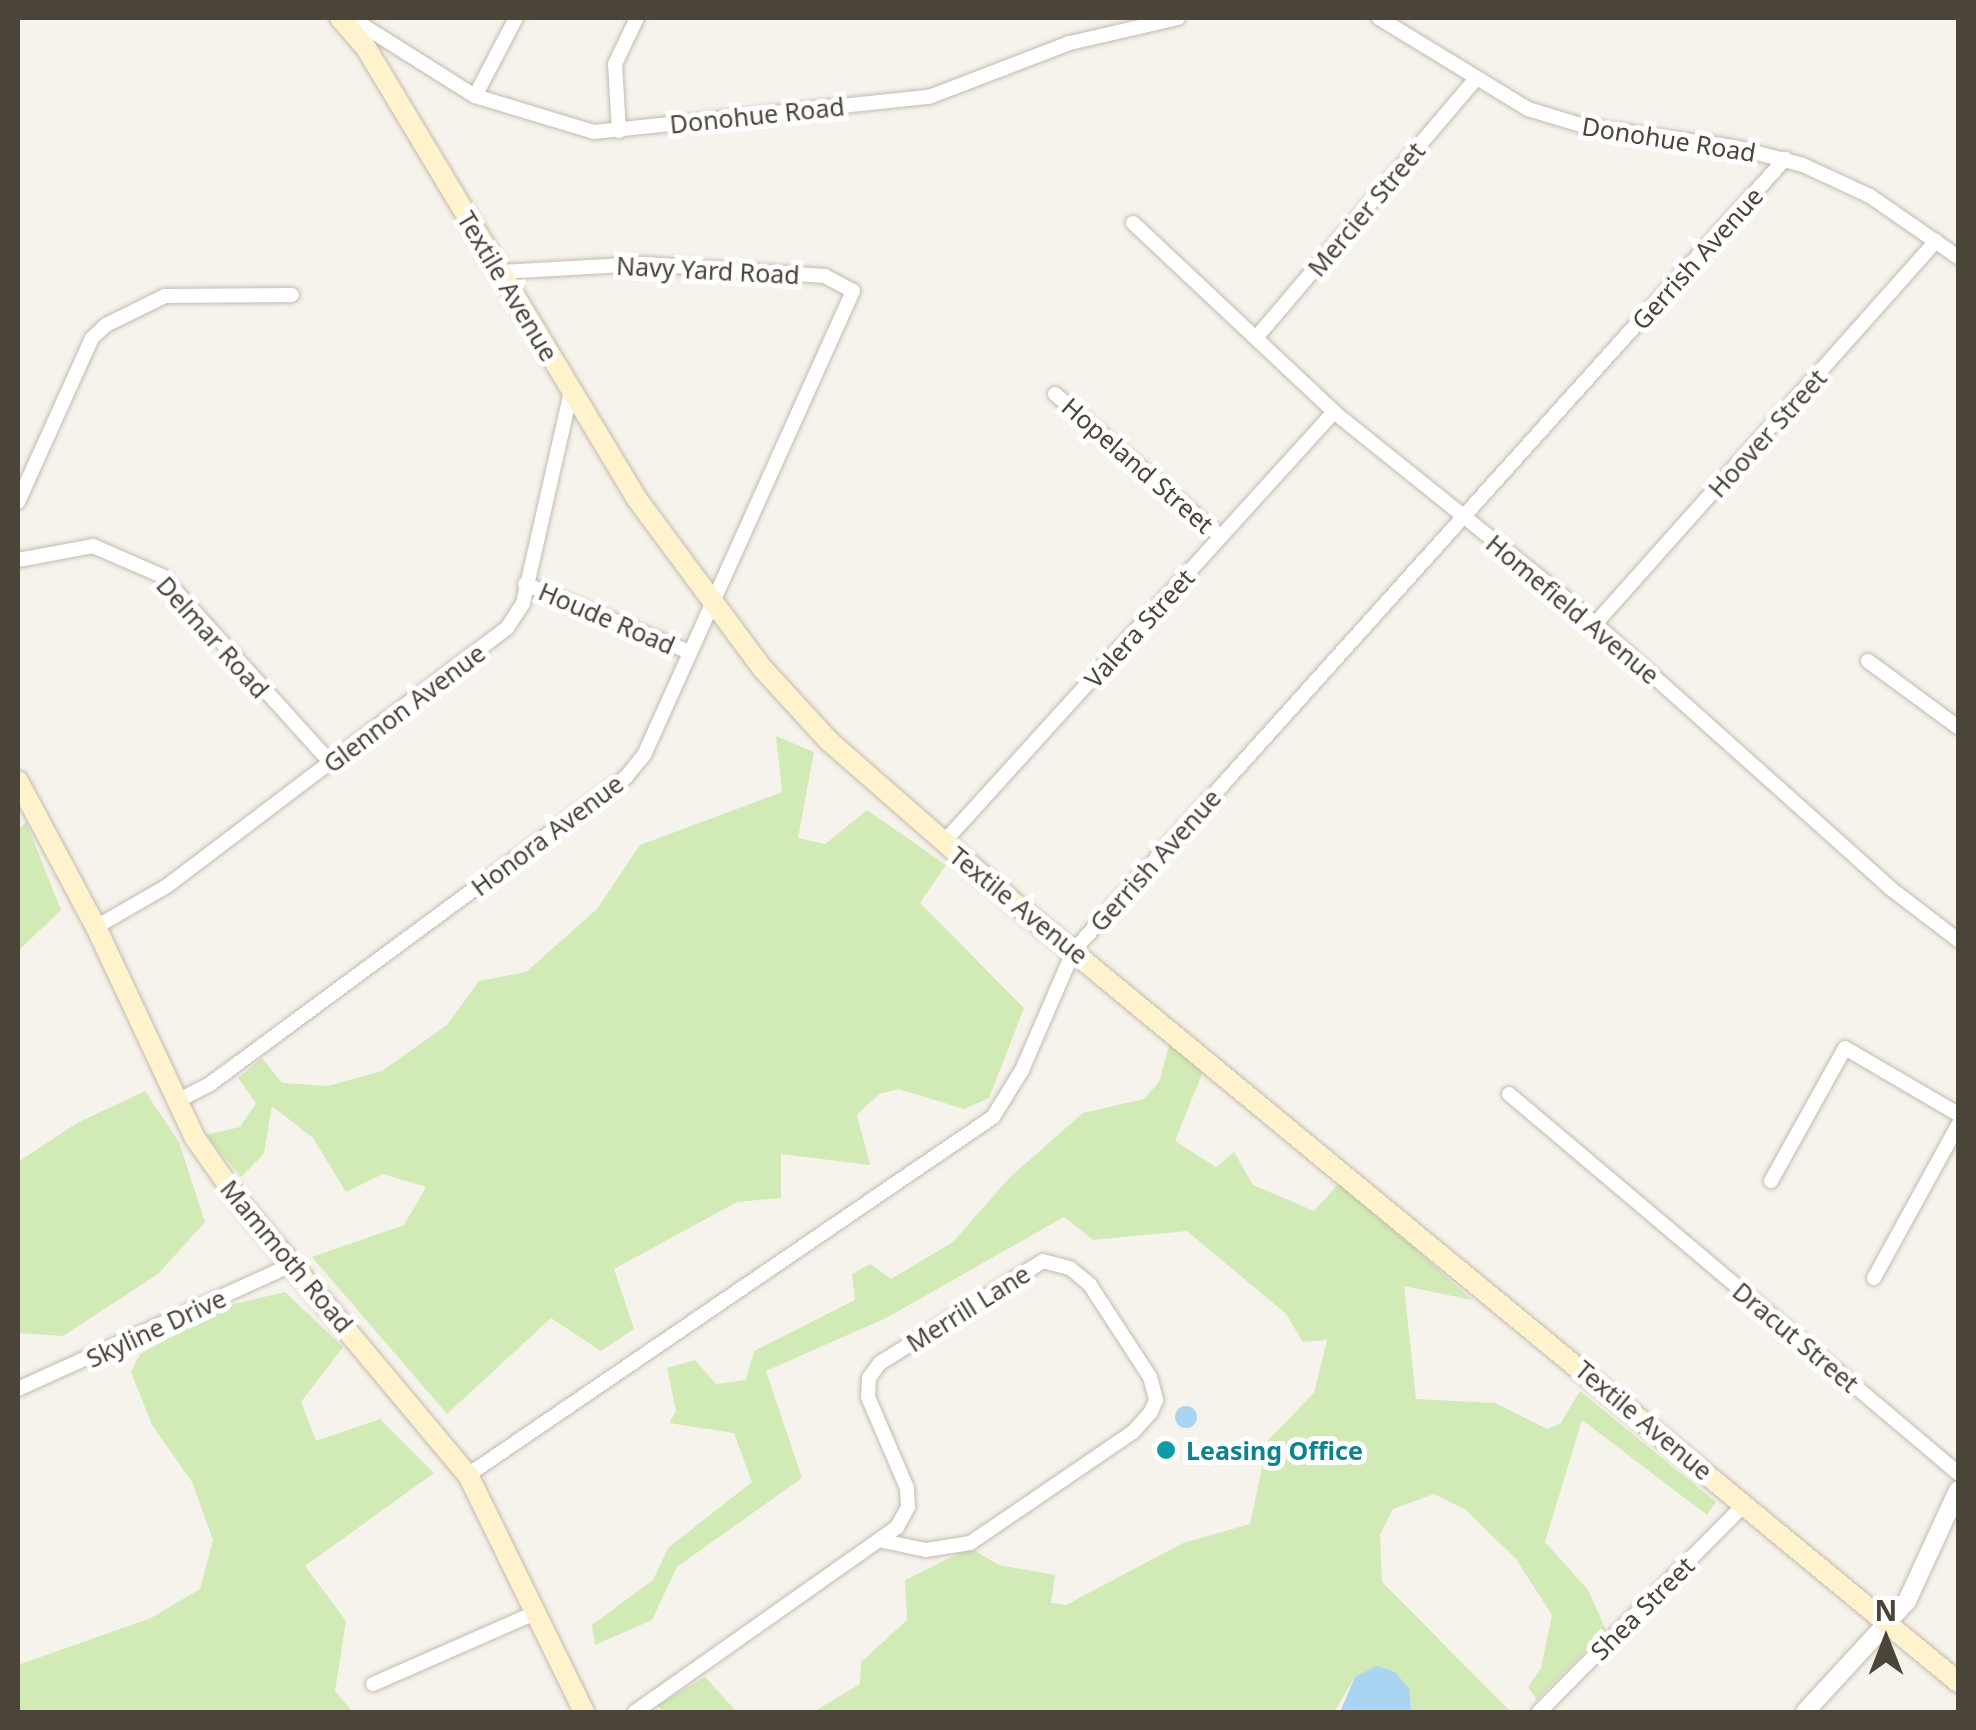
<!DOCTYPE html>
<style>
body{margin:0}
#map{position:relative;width:1976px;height:1730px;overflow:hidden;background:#f6f3ec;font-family:"Noto Sans",sans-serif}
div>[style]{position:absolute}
.green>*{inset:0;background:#d2eab5}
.water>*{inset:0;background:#a9d4f2}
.round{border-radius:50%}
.roads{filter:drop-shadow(0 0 2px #c2bbae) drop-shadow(0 0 2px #c2bbae)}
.minor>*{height:14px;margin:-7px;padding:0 7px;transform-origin:7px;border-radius:7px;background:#fff}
.tertiary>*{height:18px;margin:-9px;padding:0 9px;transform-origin:9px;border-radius:9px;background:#fff}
.secondary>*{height:20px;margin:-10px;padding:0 10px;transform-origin:10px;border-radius:10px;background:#fff3cd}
.dots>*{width:28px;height:28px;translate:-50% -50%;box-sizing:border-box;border:5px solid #fff;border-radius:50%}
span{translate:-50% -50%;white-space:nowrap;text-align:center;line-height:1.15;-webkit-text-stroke:10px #fff;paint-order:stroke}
.street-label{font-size:25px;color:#4b4439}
.culture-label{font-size:25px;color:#0d838f;font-weight:700}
.left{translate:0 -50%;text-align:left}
.frame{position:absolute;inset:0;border:20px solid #4b4439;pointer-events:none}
.north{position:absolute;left:1836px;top:1590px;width:100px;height:100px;-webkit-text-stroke:8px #fff;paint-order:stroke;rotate:0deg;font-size:28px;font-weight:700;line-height:40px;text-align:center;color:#4b4439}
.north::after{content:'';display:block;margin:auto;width:35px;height:45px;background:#4b4439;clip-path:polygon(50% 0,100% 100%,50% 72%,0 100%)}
</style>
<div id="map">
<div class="green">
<div style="clip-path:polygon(776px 736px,814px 752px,798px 838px,825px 844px,867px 810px,946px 865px,920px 903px,1024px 1008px,989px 1098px,964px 1109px,899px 1089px,879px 1094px,857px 1115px,870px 1165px,781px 1154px,781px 1198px,737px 1202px,614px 1269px,634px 1329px,601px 1351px,551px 1318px,447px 1414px,312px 1257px,404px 1225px,426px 1187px,383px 1174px,346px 1192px,313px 1138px,272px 1106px,264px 1154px,241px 1177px,206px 1135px,240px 1127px,256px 1103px,238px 1078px,262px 1058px,282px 1083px,328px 1086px,382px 1071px,447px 1025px,479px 981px,526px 972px,597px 909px,640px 845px,782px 792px)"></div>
<div style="clip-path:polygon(26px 822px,61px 910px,18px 951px,18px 830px)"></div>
<div style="clip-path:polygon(1170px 1042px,1206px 1064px,1175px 1141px,1216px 1167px,1234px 1152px,1253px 1185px,1314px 1211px,1341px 1181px,1472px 1300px,1404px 1286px,1416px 1399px,1495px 1403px,1547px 1429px,1560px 1424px,1580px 1391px,1716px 1502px,1707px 1515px,1582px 1420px,1545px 1542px,1588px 1590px,1606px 1630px,1537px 1700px,1528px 1687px,1541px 1668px,1552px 1615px,1516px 1559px,1466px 1510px,1434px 1494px,1393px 1509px,1380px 1535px,1382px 1582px,1511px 1712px,1411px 1712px,1410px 1690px,1355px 1677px,1334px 1712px,813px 1712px,860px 1684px,861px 1662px,907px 1620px,905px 1580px,970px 1548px,999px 1565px,1055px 1575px,1051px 1603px,1066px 1605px,1183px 1543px,1250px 1524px,1268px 1440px,1314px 1393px,1327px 1340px,1303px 1342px,1286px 1314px,1187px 1231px,1093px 1240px,1064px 1217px,886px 1318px,766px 1371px,802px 1478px,677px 1567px,652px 1620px,595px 1645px,592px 1625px,653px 1580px,668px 1548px,752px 1482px,734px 1433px,669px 1423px,676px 1411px,667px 1368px,695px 1360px,716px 1384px,746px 1380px,754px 1351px,855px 1300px,852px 1274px,870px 1264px,891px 1279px,953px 1242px,1010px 1177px,1083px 1113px,1144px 1099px,1159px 1082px)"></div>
<div style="clip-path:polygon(145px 1091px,179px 1142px,205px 1222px,158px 1274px,63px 1336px,18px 1333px,18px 1162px,77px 1123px)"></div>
<div style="clip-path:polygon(285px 1292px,343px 1347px,301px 1402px,316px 1441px,380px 1419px,434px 1473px,305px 1566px,346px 1621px,335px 1691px,353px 1712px,18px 1712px,18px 1665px,151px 1618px,200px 1589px,213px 1540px,192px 1482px,152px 1425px,131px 1372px,140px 1354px,229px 1305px)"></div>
<div style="clip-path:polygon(705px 1677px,737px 1712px,663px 1712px,658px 1705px)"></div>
</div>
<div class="water">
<div class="round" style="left:1175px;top:1406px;width:22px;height:22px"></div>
<div style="clip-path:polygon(1377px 1666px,1395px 1672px,1410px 1690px,1411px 1712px,1340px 1712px,1355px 1677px)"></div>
</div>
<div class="roads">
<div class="minor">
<div style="left:351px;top:18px;width:146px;rotate:32.2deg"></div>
<div style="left:475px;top:96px;width:124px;rotate:16.8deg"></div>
<div style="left:594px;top:132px;width:337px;rotate:-6deg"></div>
<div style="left:929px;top:97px;width:151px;rotate:-21deg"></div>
<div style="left:1070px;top:43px;width:111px;rotate:-13deg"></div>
<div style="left:1379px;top:18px;width:175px;rotate:31.4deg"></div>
<div style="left:1528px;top:109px;width:59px;rotate:16.9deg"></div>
<div style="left:1584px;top:126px;width:151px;rotate:8deg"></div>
<div style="left:1734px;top:147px;width:71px;rotate:14.6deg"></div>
<div style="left:1803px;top:165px;width:74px;rotate:24.8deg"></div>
<div style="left:1870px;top:196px;width:107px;rotate:34.7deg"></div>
<div style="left:475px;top:96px;width:88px;rotate:-62.3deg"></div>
<div style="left:619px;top:131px;width:67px;rotate:-93.4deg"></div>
<div style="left:615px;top:64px;width:51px;rotate:-64.4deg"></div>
<div style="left:1133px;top:223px;width:276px;rotate:43.2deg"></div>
<div style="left:1334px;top:412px;width:309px;rotate:38.8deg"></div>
<div style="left:1575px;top:606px;width:423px;rotate:41.8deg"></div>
<div style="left:1890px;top:888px;width:86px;rotate:37.4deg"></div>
<div style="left:1256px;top:338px;width:338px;rotate:-49.7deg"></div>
<div style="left:1055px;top:394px;width:219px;rotate:40.7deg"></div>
<div style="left:18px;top:502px;width:180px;rotate:-65.7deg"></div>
<div style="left:92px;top:338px;width:19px;rotate:-43deg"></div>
<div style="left:106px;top:325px;width:66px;rotate:-26.2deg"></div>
<div style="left:165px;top:296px;width:127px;rotate:-0.5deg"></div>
<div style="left:18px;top:560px;width:76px;rotate:-10.6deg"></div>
<div style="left:93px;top:546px;width:75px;rotate:23.5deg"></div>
<div style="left:162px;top:576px;width:252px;rotate:47.9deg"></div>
<div style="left:525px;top:584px;width:178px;rotate:22.5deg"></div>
<div style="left:1595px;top:624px;width:513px;rotate:-48.32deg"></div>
<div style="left:1868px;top:661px;width:112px;rotate:36.3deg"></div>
<div style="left:943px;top:843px;width:582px;rotate:-47.79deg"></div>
<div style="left:96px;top:927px;width:82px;rotate:-30deg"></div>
<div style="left:167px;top:886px;width:427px;rotate:-37.2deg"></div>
<div style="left:507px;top:628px;width:30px;rotate:-57deg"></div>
<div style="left:523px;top:603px;width:217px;rotate:-77.2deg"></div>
<div style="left:1509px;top:1094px;width:588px;rotate:40.17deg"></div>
<div style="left:177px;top:1101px;width:37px;rotate:-27deg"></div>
<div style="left:210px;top:1084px;width:517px;rotate:-36.43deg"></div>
<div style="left:626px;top:777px;width:28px;rotate:-51deg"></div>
<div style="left:644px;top:755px;width:509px;rotate:-65.75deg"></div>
<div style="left:853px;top:291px;width:32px;rotate:-152deg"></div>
<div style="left:825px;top:276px;width:182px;rotate:-176.2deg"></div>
<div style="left:643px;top:264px;width:143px;rotate:176.8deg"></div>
<div style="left:1771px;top:1181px;width:152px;rotate:-60.9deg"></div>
<div style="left:1845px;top:1048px;width:131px;rotate:30.3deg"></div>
<div style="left:1874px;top:1278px;width:175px;rotate:-61.2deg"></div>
<div style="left:18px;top:1389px;width:303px;rotate:-24.4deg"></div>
<div style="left:468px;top:1475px;width:635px;rotate:-34.29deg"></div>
<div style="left:993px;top:1117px;width:55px;rotate:-58.3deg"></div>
<div style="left:1022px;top:1070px;width:131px;rotate:-66.6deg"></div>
<div style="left:1074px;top:950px;width:1064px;rotate:-48.05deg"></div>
<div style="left:373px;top:1684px;width:179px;rotate:-23.7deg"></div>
<div style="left:635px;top:1712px;width:321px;rotate:-35.2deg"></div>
<div style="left:897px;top:1527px;width:23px;rotate:-61deg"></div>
<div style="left:908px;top:1507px;width:19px;rotate:-93deg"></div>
<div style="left:907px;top:1488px;width:99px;rotate:-113.2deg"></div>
<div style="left:868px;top:1397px;width:19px;rotate:-87deg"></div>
<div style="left:869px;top:1378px;width:19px;rotate:-54deg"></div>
<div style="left:880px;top:1363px;width:192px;rotate:-32deg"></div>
<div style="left:1043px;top:1261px;width:28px;rotate:15deg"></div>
<div style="left:1070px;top:1268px;width:26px;rotate:40deg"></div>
<div style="left:1090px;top:1285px;width:110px;rotate:56.9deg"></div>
<div style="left:1150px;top:1377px;width:24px;rotate:75deg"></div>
<div style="left:1156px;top:1400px;width:13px;rotate:113deg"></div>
<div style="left:1151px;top:1412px;width:27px;rotate:132deg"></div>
<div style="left:1133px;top:1432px;width:197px;rotate:145.7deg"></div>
<div style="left:970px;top:1543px;width:45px;rotate:171deg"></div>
<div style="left:926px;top:1550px;width:44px;rotate:-168.2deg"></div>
<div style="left:1539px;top:1712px;width:293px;rotate:-45.3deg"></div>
</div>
<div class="tertiary">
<div style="left:1805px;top:1712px;width:151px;rotate:-47.4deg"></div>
<div style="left:1907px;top:1601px;width:122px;rotate:-65.3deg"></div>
</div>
<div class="secondary">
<div style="left:340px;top:18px;width:40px;rotate:49deg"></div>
<div style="left:366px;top:48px;width:526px;rotate:59deg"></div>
<div style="left:637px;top:499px;width:212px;rotate:53.5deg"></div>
<div style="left:763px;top:669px;width:98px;rotate:47.5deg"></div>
<div style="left:829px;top:741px;width:247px;rotate:41.2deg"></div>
<div style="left:1015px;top:904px;width:1223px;rotate:39.52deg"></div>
<div style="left:18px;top:781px;width:166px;rotate:61.9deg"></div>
<div style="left:96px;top:927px;width:233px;rotate:64.9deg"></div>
<div style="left:195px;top:1138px;width:82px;rotate:55deg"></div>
<div style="left:242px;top:1205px;width:352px;rotate:50.1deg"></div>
<div style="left:468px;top:1475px;width:264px;rotate:63.9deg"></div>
</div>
</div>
<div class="dots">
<div style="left:1166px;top:1450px;background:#0f9aa8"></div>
</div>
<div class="street-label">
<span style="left:757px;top:115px;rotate:-6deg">Donohue Road</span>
<span style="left:1669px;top:139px;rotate:9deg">Donohue Road</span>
<span style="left:1366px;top:209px;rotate:-50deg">Mercier Street</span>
<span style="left:1697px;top:258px;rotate:-48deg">Gerrish Avenue</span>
<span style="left:708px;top:270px;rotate:3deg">Navy Yard Road</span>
<span style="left:508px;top:286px;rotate:59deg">Textile Avenue</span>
<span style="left:1767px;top:433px;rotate:-48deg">Hoover Street</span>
<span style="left:1138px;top:465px;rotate:41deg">Hopeland Street</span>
<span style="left:1573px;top:609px;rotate:40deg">Homefield Avenue</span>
<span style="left:607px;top:618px;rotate:23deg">Houde Road</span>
<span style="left:1139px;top:628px;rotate:-48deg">Valera Street</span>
<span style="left:213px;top:637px;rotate:48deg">Delmar Road</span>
<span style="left:404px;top:708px;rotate:-37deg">Glennon Avenue</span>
<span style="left:547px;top:835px;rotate:-37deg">Honora Avenue</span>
<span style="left:1155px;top:860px;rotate:-48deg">Gerrish Avenue</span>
<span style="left:1019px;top:905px;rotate:39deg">Textile Avenue</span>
<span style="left:287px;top:1256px;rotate:50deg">Mammoth Road</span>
<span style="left:968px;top:1308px;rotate:-32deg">Merrill Lane</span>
<span style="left:156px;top:1328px;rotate:-25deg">Skyline Drive</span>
<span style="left:1796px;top:1337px;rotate:40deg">Dracut Street</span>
<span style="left:1644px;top:1420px;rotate:40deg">Textile Avenue</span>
<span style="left:1642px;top:1608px;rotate:-45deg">Shea Street</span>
</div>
<div class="culture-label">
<span class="left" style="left:1186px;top:1450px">Leasing Office</span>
</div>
<div class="frame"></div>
<div class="north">N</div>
</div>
